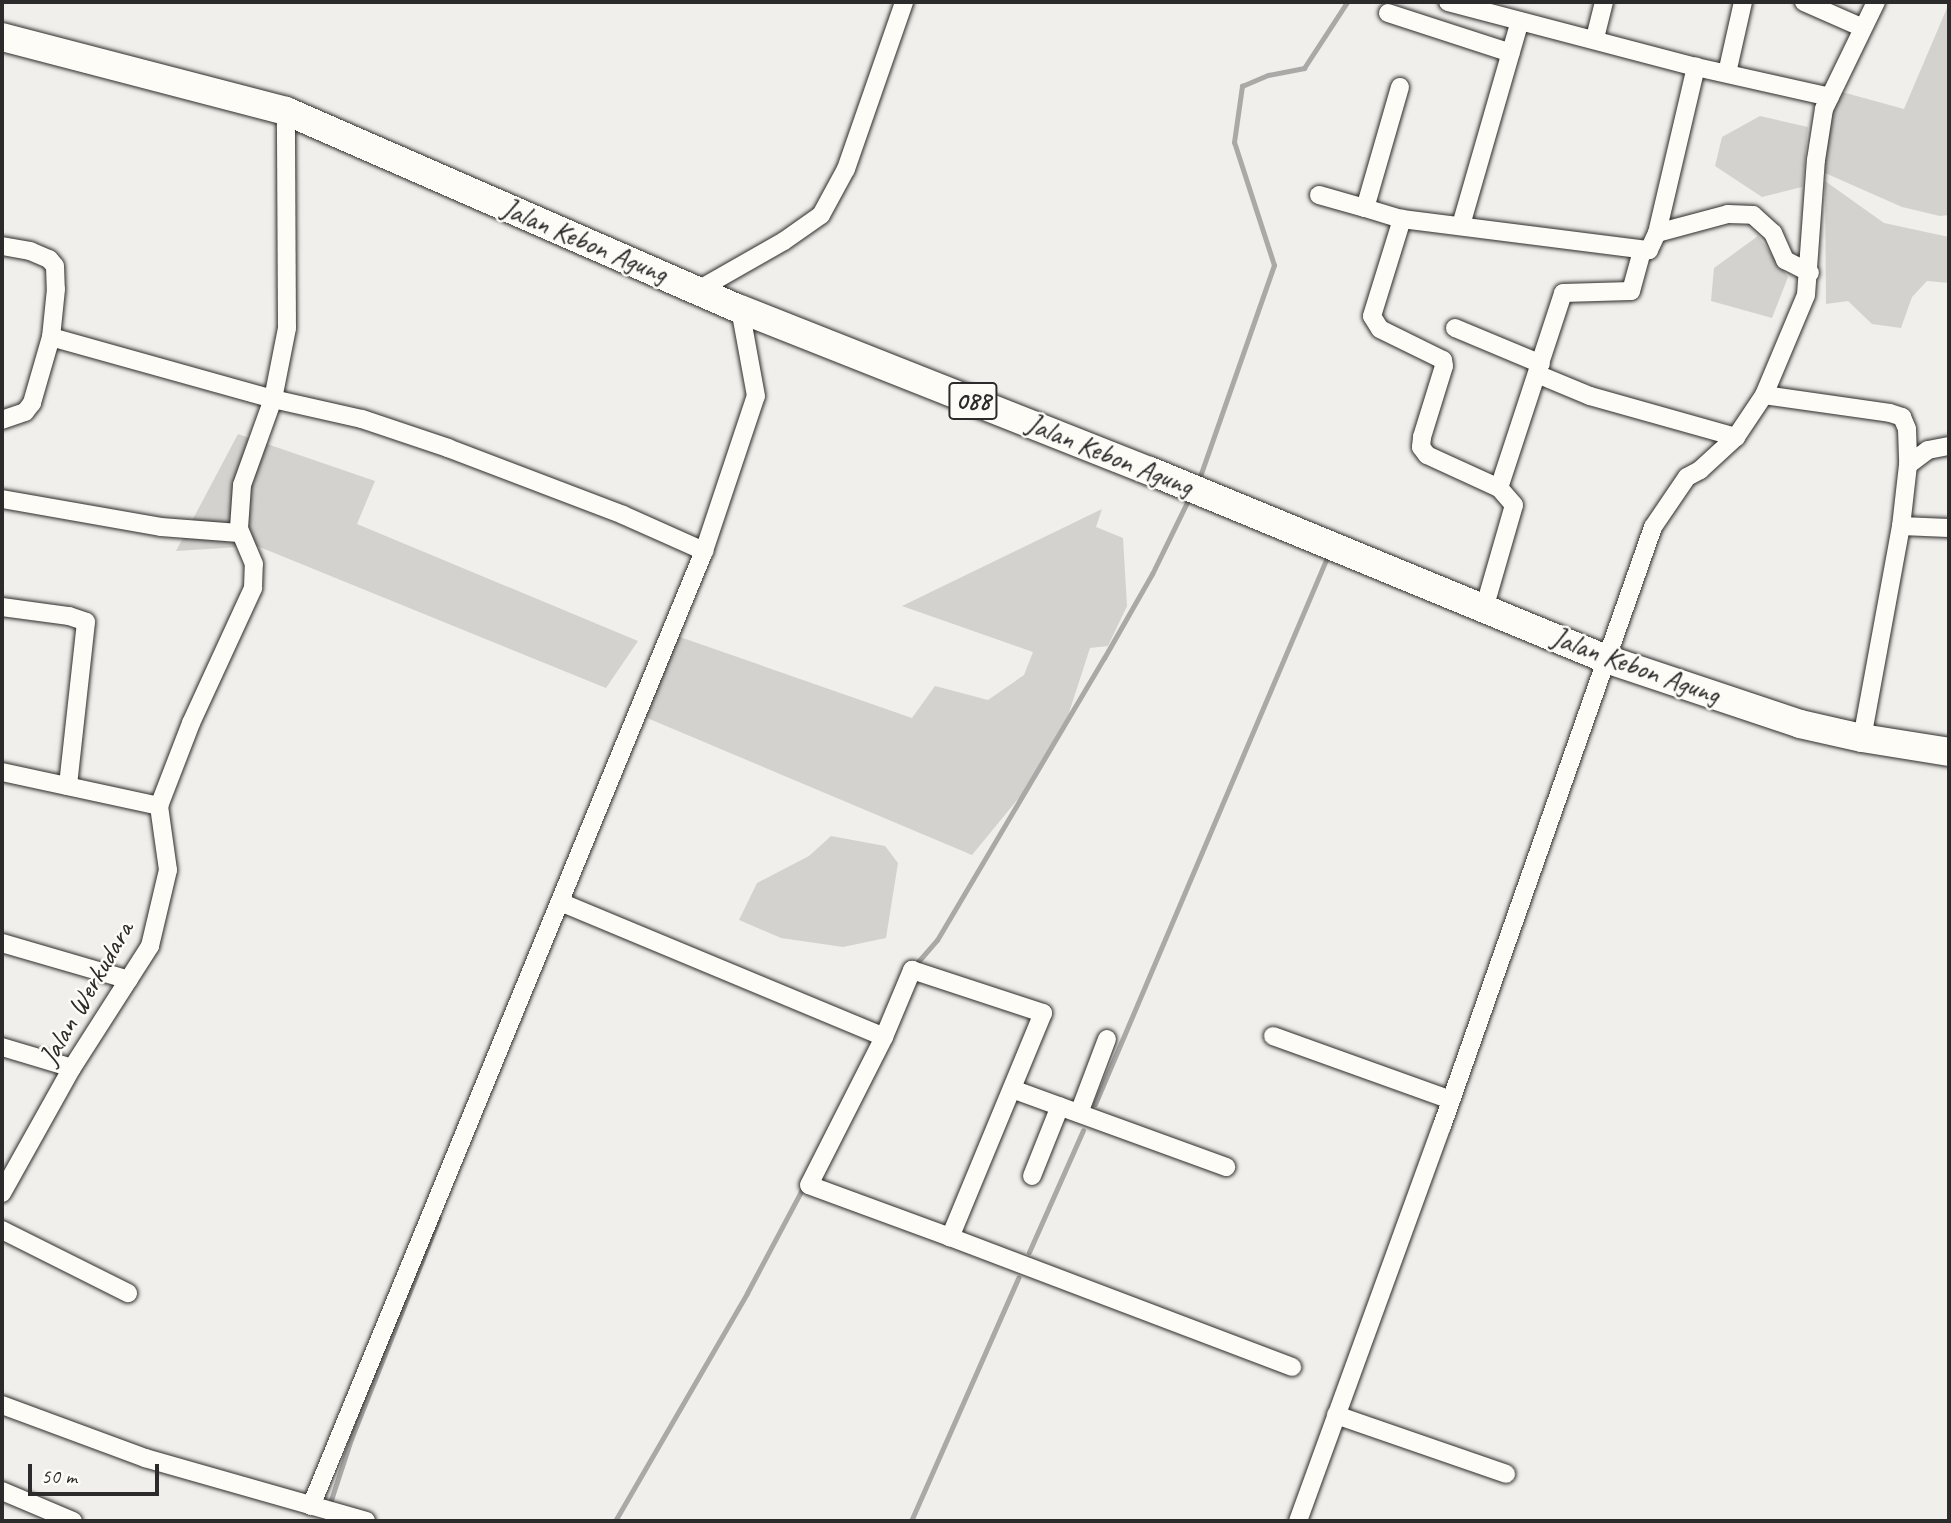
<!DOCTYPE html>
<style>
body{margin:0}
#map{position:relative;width:1951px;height:1523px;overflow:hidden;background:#f0efeb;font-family:Caveat,sans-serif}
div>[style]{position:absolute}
.green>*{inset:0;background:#d3d2cf}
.stream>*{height:5px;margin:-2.5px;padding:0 2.5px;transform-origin:2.5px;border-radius:2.5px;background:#aaa9a7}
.roads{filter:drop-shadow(0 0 2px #2b2b2b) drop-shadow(0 0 2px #2b2b2b)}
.street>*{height:18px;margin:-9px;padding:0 9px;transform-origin:9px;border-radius:9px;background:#fdfcf7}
.primary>*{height:28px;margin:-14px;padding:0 14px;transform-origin:14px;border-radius:14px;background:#fdfcf7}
span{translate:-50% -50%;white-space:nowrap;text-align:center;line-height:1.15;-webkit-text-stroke:5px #fdfcf7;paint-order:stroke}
.shield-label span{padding:2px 5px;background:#fdfcf7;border:2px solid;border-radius:5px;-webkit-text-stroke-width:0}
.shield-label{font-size:26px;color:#2b2b2b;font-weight:700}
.street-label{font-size:28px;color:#2b2b2b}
.frame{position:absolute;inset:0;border:4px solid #2b2b2b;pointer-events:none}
.scale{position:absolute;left:28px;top:1464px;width:131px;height:32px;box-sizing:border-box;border:4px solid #2b2b2b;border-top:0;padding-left:9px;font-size:21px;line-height:24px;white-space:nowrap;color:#2b2b2b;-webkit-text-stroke:5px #fdfcf7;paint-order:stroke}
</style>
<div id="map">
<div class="green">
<div style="clip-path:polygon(1947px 8px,1949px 215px,1940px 216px,1902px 207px,1825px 173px,1824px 148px,1830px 115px,1842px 92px,1904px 109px)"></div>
<div style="clip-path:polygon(1760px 116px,1808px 127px,1802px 187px,1762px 197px,1715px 166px,1722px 137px)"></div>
<div style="clip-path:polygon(1825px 181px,1884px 223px,1949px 237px,1949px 283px,1927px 281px,1912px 297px,1901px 328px,1872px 324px,1848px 301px,1826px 304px)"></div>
<div style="clip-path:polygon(1758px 236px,1788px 277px,1772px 318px,1711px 301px,1714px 268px)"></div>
<div style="clip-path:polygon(238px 434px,375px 481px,357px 524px,638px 641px,606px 688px,257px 546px,176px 551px)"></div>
<div style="clip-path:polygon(1102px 509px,1096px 527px,1123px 538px,1127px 606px,1108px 646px,1090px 648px,1065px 725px,1032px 782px,972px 855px,640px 715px,677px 636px,912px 718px,935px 686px,988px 700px,1024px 675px,1033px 652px,902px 606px)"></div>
<div style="clip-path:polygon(831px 836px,885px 846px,898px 863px,886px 938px,843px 947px,781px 938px,739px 920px,757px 883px,809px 856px)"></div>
</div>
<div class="stream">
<div style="left:1198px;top:482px;width:230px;rotate:-70.7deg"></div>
<div style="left:1274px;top:265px;width:129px;rotate:-108deg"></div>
<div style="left:1234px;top:142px;width:57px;rotate:-81.9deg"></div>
<div style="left:1242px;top:86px;width:28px;rotate:-23deg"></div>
<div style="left:1268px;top:75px;width:37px;rotate:-11deg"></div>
<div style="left:1304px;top:68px;width:79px;rotate:-56.9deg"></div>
<div style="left:916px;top:964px;width:32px;rotate:-49deg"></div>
<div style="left:937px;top:940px;width:328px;rotate:-59.4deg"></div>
<div style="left:1104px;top:658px;width:97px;rotate:-60.3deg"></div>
<div style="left:1152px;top:574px;width:85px;rotate:-64deg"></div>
<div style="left:1095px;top:1104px;width:596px;rotate:-67deg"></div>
<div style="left:1029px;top:1252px;width:133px;rotate:-66.1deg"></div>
<div style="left:329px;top:1506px;width:71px;rotate:-71.8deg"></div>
<div style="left:351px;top:1439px;width:238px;rotate:-68.3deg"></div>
<div style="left:615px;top:1521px;width:263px;rotate:-59.9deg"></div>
<div style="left:747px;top:1293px;width:121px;rotate:-62deg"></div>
<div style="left:911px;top:1521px;width:266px;rotate:-66.2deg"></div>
</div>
<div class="roads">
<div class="street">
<div style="left:1448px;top:2px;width:256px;rotate:14.7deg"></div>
<div style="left:1804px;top:2px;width:64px;rotate:23.8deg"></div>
<div style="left:1388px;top:13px;width:129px;rotate:18deg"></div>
<div style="left:1595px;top:38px;width:37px;rotate:-76deg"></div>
<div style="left:1727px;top:73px;width:73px;rotate:-77.3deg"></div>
<div style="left:1400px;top:87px;width:126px;rotate:106.1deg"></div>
<div style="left:1365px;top:208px;width:39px;rotate:17deg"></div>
<div style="left:1319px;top:195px;width:48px;rotate:15.8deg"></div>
<div style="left:1461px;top:225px;width:212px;rotate:-73.9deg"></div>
<div style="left:1657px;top:233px;width:73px;rotate:-15deg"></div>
<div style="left:1728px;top:214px;width:25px;rotate:2deg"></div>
<div style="left:1753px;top:215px;width:27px;rotate:42deg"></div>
<div style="left:1773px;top:233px;width:30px;rotate:66deg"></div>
<div style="left:1785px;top:260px;width:28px;rotate:27deg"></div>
<div style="left:2px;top:246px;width:28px;rotate:10deg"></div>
<div style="left:30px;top:251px;width:21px;rotate:23deg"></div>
<div style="left:49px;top:259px;width:9px;rotate:49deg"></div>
<div style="left:55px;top:266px;width:23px;rotate:88deg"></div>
<div style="left:56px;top:289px;width:48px;rotate:95.9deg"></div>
<div style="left:51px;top:337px;width:69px;rotate:106.1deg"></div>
<div style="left:32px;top:403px;width:11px;rotate:128deg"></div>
<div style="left:25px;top:412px;width:24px;rotate:161deg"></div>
<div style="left:698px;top:290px;width:99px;rotate:-29.7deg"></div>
<div style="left:784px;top:241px;width:45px;rotate:-35.1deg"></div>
<div style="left:821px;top:215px;width:52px;rotate:-61.5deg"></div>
<div style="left:846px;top:169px;width:177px;rotate:-70.8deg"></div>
<div style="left:1455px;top:328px;width:93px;rotate:22.7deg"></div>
<div style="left:51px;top:337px;width:230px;rotate:15.6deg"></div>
<div style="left:273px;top:399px;width:91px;rotate:12.7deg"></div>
<div style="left:362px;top:419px;width:91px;rotate:18.6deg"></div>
<div style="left:448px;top:448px;width:187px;rotate:20.9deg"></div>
<div style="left:623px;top:515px;width:89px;rotate:24deg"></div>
<div style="left:1537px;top:374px;width:57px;rotate:22.5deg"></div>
<div style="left:1590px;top:396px;width:152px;rotate:15.7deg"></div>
<div style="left:1764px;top:395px;width:127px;rotate:8.1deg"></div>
<div style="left:1890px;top:413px;width:13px;rotate:18deg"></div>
<div style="left:1902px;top:417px;width:13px;rotate:67deg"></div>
<div style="left:1907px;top:429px;width:36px;rotate:88deg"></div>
<div style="left:1908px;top:465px;width:61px;rotate:96.5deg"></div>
<div style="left:1901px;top:526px;width:216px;rotate:100.4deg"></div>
<div style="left:1908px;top:465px;width:25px;rotate:-37deg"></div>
<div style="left:1928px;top:450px;width:21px;rotate:-11deg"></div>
<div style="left:1499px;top:488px;width:205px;rotate:-71.8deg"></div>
<div style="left:1563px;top:293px;width:68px;rotate:-1.7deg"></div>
<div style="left:1631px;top:291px;width:41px;rotate:-74.6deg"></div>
<div style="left:2px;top:499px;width:161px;rotate:10deg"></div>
<div style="left:161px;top:527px;width:78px;rotate:4.4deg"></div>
<div style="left:1901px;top:526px;width:48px;rotate:2.4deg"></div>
<div style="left:2px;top:607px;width:68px;rotate:7.7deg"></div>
<div style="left:69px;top:616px;width:18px;rotate:19deg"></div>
<div style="left:86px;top:622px;width:165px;rotate:96.3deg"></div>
<div style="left:1484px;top:609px;width:108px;rotate:-73.9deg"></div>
<div style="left:1514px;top:505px;width:23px;rotate:-131deg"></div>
<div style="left:1499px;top:488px;width:79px;rotate:-155.4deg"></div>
<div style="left:1427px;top:455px;width:10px;rotate:-127deg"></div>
<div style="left:1421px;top:447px;width:10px;rotate:-84deg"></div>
<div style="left:1422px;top:437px;width:74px;rotate:-72.8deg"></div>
<div style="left:1444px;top:366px;width:6px;rotate:-99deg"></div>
<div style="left:1443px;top:360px;width:70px;rotate:-153.8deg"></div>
<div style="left:1380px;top:329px;width:15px;rotate:-122deg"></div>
<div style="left:1372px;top:316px;width:102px;rotate:-72.8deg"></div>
<div style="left:1402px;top:219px;width:249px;rotate:7.2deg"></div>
<div style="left:1649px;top:250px;width:19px;rotate:-65deg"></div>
<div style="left:1657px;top:233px;width:171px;rotate:-76.8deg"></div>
<div style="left:1696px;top:67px;width:137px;rotate:12.6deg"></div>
<div style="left:2px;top:772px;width:161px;rotate:12.2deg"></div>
<div style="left:159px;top:806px;width:89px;rotate:-68.9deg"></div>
<div style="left:191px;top:723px;width:149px;rotate:-65.3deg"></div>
<div style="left:253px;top:588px;width:24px;rotate:-88deg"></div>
<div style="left:254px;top:564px;width:39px;rotate:-113deg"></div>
<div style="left:239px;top:528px;width:43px;rotate:-86deg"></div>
<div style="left:242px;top:485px;width:91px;rotate:-70.2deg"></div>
<div style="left:273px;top:399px;width:72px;rotate:-78.8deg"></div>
<div style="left:287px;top:328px;width:217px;rotate:-90.3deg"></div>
<div style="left:560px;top:902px;width:351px;rotate:22.6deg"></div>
<div style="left:2px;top:943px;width:132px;rotate:16.2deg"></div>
<div style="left:912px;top:970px;width:138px;rotate:18.2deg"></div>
<div style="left:1043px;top:1013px;width:243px;rotate:112.5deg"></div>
<div style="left:950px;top:1237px;width:150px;rotate:-159.8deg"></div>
<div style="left:809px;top:1185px;width:166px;rotate:-63.1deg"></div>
<div style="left:884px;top:1037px;width:73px;rotate:-67.3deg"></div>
<div style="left:1273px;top:1036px;width:189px;rotate:19.8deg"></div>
<div style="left:2px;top:1047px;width:73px;rotate:16.7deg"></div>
<div style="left:1012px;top:1089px;width:228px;rotate:20deg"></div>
<div style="left:1079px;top:1113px;width:79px;rotate:-69.3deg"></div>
<div style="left:1032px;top:1176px;width:75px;rotate:-68.2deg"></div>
<div style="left:2px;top:1193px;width:143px;rotate:-60.8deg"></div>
<div style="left:72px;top:1068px;width:145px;rotate:-57.4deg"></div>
<div style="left:150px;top:946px;width:78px;rotate:-76.7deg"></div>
<div style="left:168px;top:870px;width:65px;rotate:-98deg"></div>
<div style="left:2px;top:1230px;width:141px;rotate:26.6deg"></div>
<div style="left:950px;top:1237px;width:366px;rotate:20.8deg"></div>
<div style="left:2px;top:1405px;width:153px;rotate:20.3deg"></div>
<div style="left:145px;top:1458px;width:230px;rotate:15.9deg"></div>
<div style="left:1336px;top:1415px;width:180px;rotate:19.1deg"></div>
<div style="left:2px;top:1491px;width:77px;rotate:22.9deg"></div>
<div style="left:311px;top:1506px;width:1033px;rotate:-67.63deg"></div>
<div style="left:704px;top:551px;width:163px;rotate:-71.5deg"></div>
<div style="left:756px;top:396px;width:88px;rotate:-100.4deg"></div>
<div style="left:1298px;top:1521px;width:420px;rotate:-70deg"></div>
<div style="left:1442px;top:1126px;width:635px;rotate:-70.59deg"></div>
<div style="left:1653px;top:527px;width:60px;rotate:-55.8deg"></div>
<div style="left:1687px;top:477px;width:15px;rotate:-28deg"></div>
<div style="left:1700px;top:470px;width:49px;rotate:-42.5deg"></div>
<div style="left:1736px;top:437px;width:50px;rotate:-56.3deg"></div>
<div style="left:1764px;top:395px;width:108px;rotate:-67.2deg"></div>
<div style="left:1806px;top:295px;width:135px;rotate:-85.8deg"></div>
<div style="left:1816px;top:160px;width:52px;rotate:-81.1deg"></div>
<div style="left:1824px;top:109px;width:119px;rotate:-64.1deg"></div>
</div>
<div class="primary">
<div style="left:2px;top:37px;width:293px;rotate:14.6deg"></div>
<div style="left:286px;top:111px;width:495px;rotate:23.6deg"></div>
<div style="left:740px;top:309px;width:441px;rotate:21.6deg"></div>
<div style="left:1150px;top:471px;width:496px;rotate:22.4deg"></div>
<div style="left:1609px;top:660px;width:201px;rotate:18.5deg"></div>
<div style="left:1800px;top:724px;width:64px;rotate:12.7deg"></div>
<div style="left:1862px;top:738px;width:88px;rotate:9.1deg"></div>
</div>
</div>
<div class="shield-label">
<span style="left:973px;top:401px">088</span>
</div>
<div class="street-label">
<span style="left:585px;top:241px;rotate:23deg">Jalan Kebon Agung</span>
<span style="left:1110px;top:455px;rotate:22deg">Jalan Kebon Agung</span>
<span style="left:1636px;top:666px;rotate:20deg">Jalan Kebon Agung</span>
<span style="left:86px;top:993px;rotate:-60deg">Jalan Werkudara</span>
</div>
<div class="frame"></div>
<div class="scale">50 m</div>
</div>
